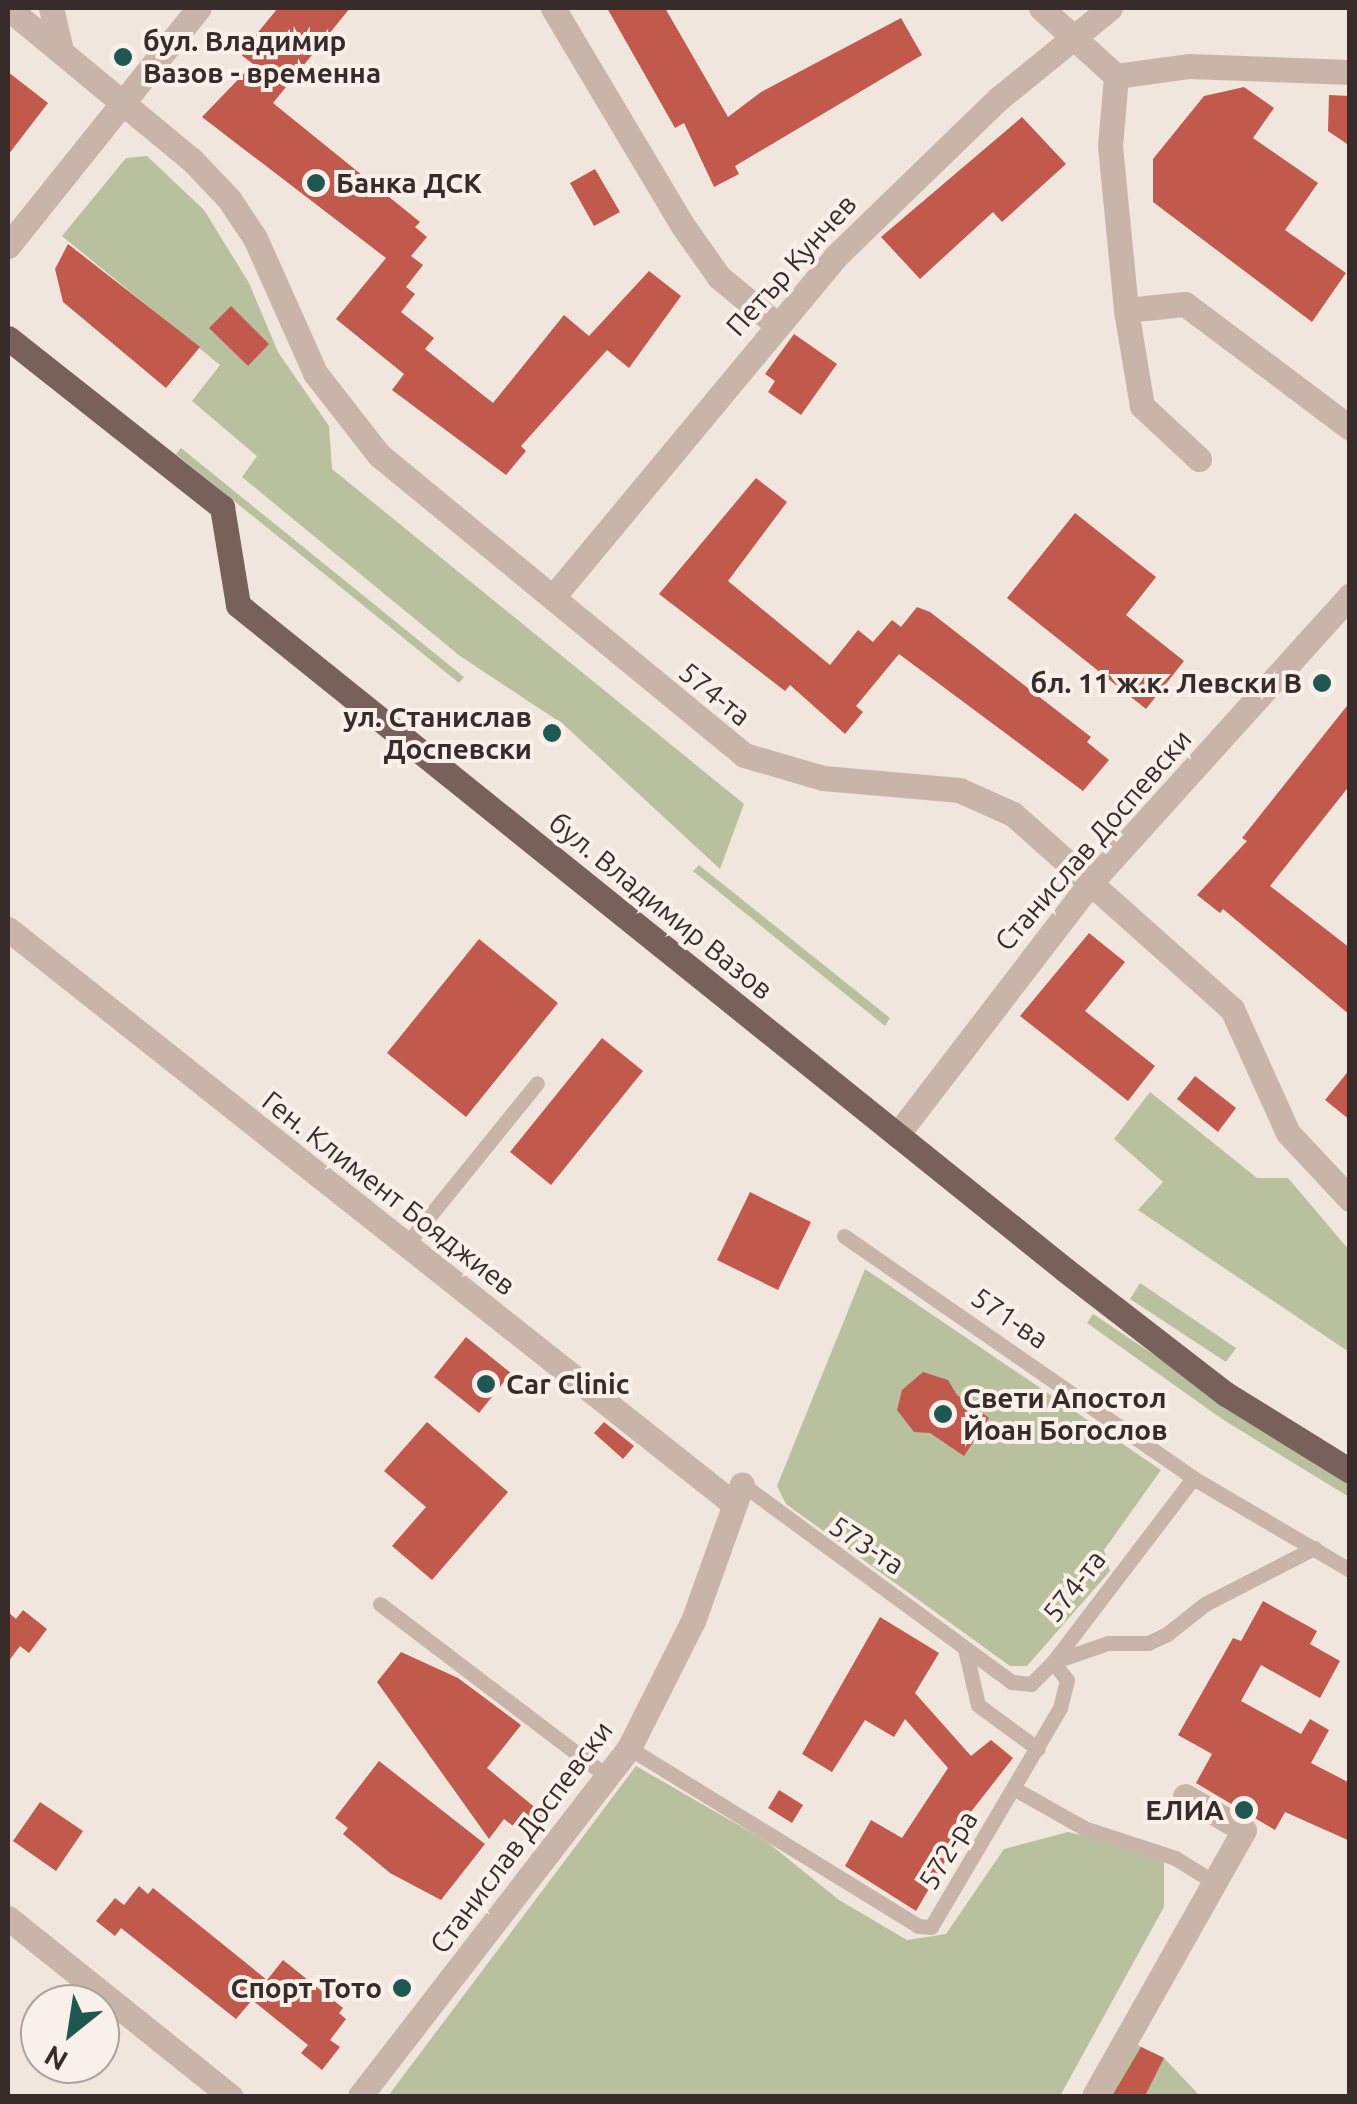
<!DOCTYPE html>
<meta charset="utf-8">
<style>
body{margin:0}
#map{position:relative;width:1357px;height:2104px;overflow:hidden;background:#f1e6de;font-family:Ubuntu,sans-serif}
div>[style]{position:absolute}
.green>*{inset:0;background:#b9c09e}
.building>*{inset:0;background:#c15a4c}
.service>*{height:15px;margin:-7.5px;padding:0 7.5px;transform-origin:7.5px;border-radius:7.5px;background:#c9b4aa}
.minor>*{height:25px;margin:-12.5px;padding:0 12.5px;transform-origin:12.5px;border-radius:12.5px;background:#c9b4aa}
.primary>*{height:25px;margin:-12.5px;padding:0 12.5px;transform-origin:12.5px;border-radius:12.5px;background:#78615b}
.dots>*{width:28px;height:28px;translate:-50% -50%;box-sizing:border-box;border:5px solid #f9f0ea;border-radius:50%}
span{translate:-50% -50%;white-space:nowrap;text-align:center;line-height:1.15;-webkit-text-stroke:8px #f9f0ea;paint-order:stroke}
.poi-label{font-size:28px;color:#372c29;font-weight:700}
.left{translate:0 -50%;text-align:left}
.right{translate:-100% -50%;text-align:right}
.street-label{font-size:28px;color:#372c29}
.frame{position:absolute;inset:0;border:10px solid #372c29;pointer-events:none}
.north{position:absolute;left:20px;top:1984px;width:100px;height:100px;box-sizing:border-box;background:#f9f0ea;border:2px solid #aba29d;border-radius:50%;rotate:210deg;font-size:28px;font-weight:700;line-height:40px;text-align:center;color:#372c29}
.north::after{content:'';display:block;margin:auto;width:35px;height:45px;background:#205753;clip-path:polygon(50% 0,100% 100%,50% 72%,0 100%)}
</style>
<div id="map">
<div class="green">
<div style="clip-path:polygon(147px 156px,204px 210px,249px 283px,278px 352px,329px 426px,332px 469px,744px 804px,720px 869px,563px 724px,460px 656px,242px 477px,257px 456px,192px 401px,220px 365px,62px 236px,126px 158px)"></div>
<div style="clip-path:polygon(181px 448px,464px 677px,459px 683px,176px 454px)"></div>
<div style="clip-path:polygon(699px 865px,890px 1018px,885px 1026px,693px 871px)"></div>
<div style="clip-path:polygon(1150px 1092px,1257px 1178px,1288px 1178px,1349px 1250px,1349px 1352px,1138px 1210px,1163px 1182px,1114px 1139px)"></div>
<div style="clip-path:polygon(865px 1269px,1161px 1470px,1104px 1550px,1110px 1571px,1027px 1666px,1010px 1666px,786px 1504px,777px 1486px)"></div>
<div style="clip-path:polygon(1140px 1283px,1236px 1348px,1226px 1362px,1130px 1299px)"></div>
<div style="clip-path:polygon(1093px 1314px,1349px 1485px,1349px 1497px,1222px 1419px,1087px 1323px)"></div>
<div style="clip-path:polygon(636px 1766px,766px 1841px,839px 1900px,907px 1940px,946px 1934px,1004px 1849px,1068px 1832px,1164px 1855px,1164px 1907px,1060px 2096px,388px 2096px)"></div>
<div style="clip-path:polygon(1132px 2042px,1164px 2058px,1200px 2096px,1105px 2096px)"></div>
</div>
<div class="building">
<div style="clip-path:polygon(278px 8px,350px 8px,273px 103px,420px 222px,415px 227px,427px 237px,411px 256px,423px 265px,406px 287px,415px 294px,401px 312px,434px 338px,425px 349px,493px 403px,564px 315px,589px 336px,649px 271px,681px 296px,629px 368px,607px 350px,521px 446px,526px 451px,506px 475px,392px 390px,404px 374px,336px 319px,386px 258px,202px 117px,253px 64px,240px 54px)"></div>
<div style="clip-path:polygon(607px 8px,665px 8px,728px 117px,761px 92px,901px 18px,922px 55px,735px 166px,739px 174px,714px 187px,684px 123px,675px 128px)"></div>
<div style="clip-path:polygon(8px 72px,48px 103px,8px 155px)"></div>
<div style="clip-path:polygon(1244px 87px,1274px 108px,1253px 138px,1318px 183px,1285px 230px,1346px 273px,1312px 322px,1153px 202px,1153px 159px,1204px 96px)"></div>
<div style="clip-path:polygon(1329px 95px,1350px 96px,1350px 146px,1328px 131px)"></div>
<div style="clip-path:polygon(1022px 117px,1066px 164px,1002px 222px,993px 212px,920px 279px,881px 237px)"></div>
<div style="clip-path:polygon(595px 169px,620px 212px,594px 226px,570px 183px)"></div>
<div style="clip-path:polygon(68px 244px,200px 347px,166px 388px,63px 302px,55px 269px)"></div>
<div style="clip-path:polygon(231px 306px,269px 344px,248px 366px,209px 328px)"></div>
<div style="clip-path:polygon(794px 334px,837px 364px,801px 415px,768px 392px,775px 381px,765px 374px)"></div>
<div style="clip-path:polygon(756px 478px,787px 502px,728px 581px,830px 665px,858px 630px,873px 642px,892px 620px,901px 627px,917px 607px,930px 612px,1091px 737px,1087px 742px,1109px 760px,1083px 791px,899px 654px,856px 706px,863px 712px,845px 734px,790px 685px,785px 691px,659px 594px)"></div>
<div style="clip-path:polygon(1075px 513px,1156px 577px,1126px 615px,1184px 661px,1146px 709px,1007px 598px)"></div>
<div style="clip-path:polygon(1350px 702px,1350px 785px,1270px 886px,1350px 948px,1350px 1015px,1223px 909px,1220px 913px,1197px 895px,1247px 841px,1242px 838px)"></div>
<div style="clip-path:polygon(1089px 933px,1125px 962px,1085px 1011px,1155px 1066px,1128px 1101px,1020px 1016px)"></div>
<div style="clip-path:polygon(479px 939px,558px 1003px,466px 1117px,387px 1053px)"></div>
<div style="clip-path:polygon(602px 1038px,643px 1071px,551px 1185px,510px 1152px)"></div>
<div style="clip-path:polygon(1350px 1069px,1350px 1120px,1325px 1100px)"></div>
<div style="clip-path:polygon(1195px 1076px,1236px 1108px,1218px 1132px,1177px 1099px)"></div>
<div style="clip-path:polygon(750px 1192px,811px 1222px,778px 1290px,717px 1260px)"></div>
<div style="clip-path:polygon(466px 1337px,511px 1373px,479px 1413px,434px 1377px)"></div>
<div style="clip-path:polygon(923px 1372px,948px 1380px,957px 1395px,989px 1418px,964px 1456px,930px 1433px,914px 1432px,897px 1410px,902px 1390px)"></div>
<div style="clip-path:polygon(427px 1422px,508px 1492px,432px 1580px,392px 1546px,426px 1507px,384px 1471px)"></div>
<div style="clip-path:polygon(604px 1422px,634px 1446px,623px 1459px,594px 1433px)"></div>
<div style="clip-path:polygon(1263px 1601px,1317px 1631px,1310px 1644px,1340px 1661px,1320px 1698px,1261px 1665px,1241px 1701px,1301px 1734px,1310px 1719px,1329px 1730px,1311px 1763px,1350px 1783px,1350px 1841px,1285px 1812px,1275px 1830px,1196px 1783px,1212px 1754px,1178px 1735px,1233px 1638px,1241px 1641px)"></div>
<div style="clip-path:polygon(23px 1610px,47px 1629px,29px 1653px,20px 1646px,8px 1662px,8px 1612px,16px 1619px)"></div>
<div style="clip-path:polygon(880px 1617px,939px 1653px,915px 1693px,971px 1756px,991px 1740px,1013px 1758px,956px 1831px,961px 1834px,916px 1911px,845px 1866px,871px 1820px,902px 1838px,948px 1768px,905px 1719px,894px 1737px,865px 1720px,832px 1772px,802px 1754px)"></div>
<div style="clip-path:polygon(401px 1652px,458px 1678px,521px 1725px,487px 1768px,544px 1815px,526px 1836px,504px 1819px,489px 1839px,377px 1682px)"></div>
<div style="clip-path:polygon(379px 1761px,485px 1844px,441px 1900px,390px 1873px,343px 1834px,348px 1828px,335px 1818px)"></div>
<div style="clip-path:polygon(779px 1790px,803px 1805px,792px 1823px,768px 1808px)"></div>
<div style="clip-path:polygon(40px 1802px,83px 1831px,56px 1871px,13px 1841px)"></div>
<div style="clip-path:polygon(139px 1886px,148px 1894px,153px 1888px,267px 1980px,283px 1960px,343px 2008px,339px 2013px,346px 2019px,330px 2040px,340px 2047px,322px 2070px,301px 2053px,308px 2045px,252px 2000px,236px 2019px,121px 1928px,115px 1936px,96px 1921px,115px 1898px,124px 1905px)"></div>
<div style="clip-path:polygon(1141px 2047px,1164px 2058px,1145px 2096px,1112px 2096px)"></div>
</div>
<div class="service">
<div style="left:844px;top:1236px;width:425px;rotate:34.7deg"></div>
<div style="left:1193px;top:1478px;width:182px;rotate:30.4deg"></div>
<div style="left:406px;top:1245px;width:208px;rotate:-51deg"></div>
<div style="left:742px;top:1484px;width:335px;rotate:36.3deg"></div>
<div style="left:1012px;top:1682px;width:19px;rotate:6deg"></div>
<div style="left:1031px;top:1684px;width:31px;rotate:-45deg"></div>
<div style="left:1053px;top:1662px;width:58px;rotate:-19.1deg"></div>
<div style="left:1108px;top:1643px;width:40px"></div>
<div style="left:1148px;top:1643px;width:21px;rotate:-25deg"></div>
<div style="left:1167px;top:1634px;width:48px;rotate:-38.3deg"></div>
<div style="left:1205px;top:1604px;width:123px;rotate:-27.2deg"></div>
<div style="left:380px;top:1604px;width:286px;rotate:37.2deg"></div>
<div style="left:965px;top:1649px;width:57px;rotate:76.9deg"></div>
<div style="left:978px;top:1705px;width:74px;rotate:36.3deg"></div>
<div style="left:629px;top:1748px;width:339px;rotate:31.6deg"></div>
<div style="left:918px;top:1926px;width:13px;rotate:4deg"></div>
<div style="left:931px;top:1927px;width:254px;rotate:-59.5deg"></div>
<div style="left:1060px;top:1708px;width:29px;rotate:-76deg"></div>
<div style="left:1067px;top:1680px;width:23px;rotate:-128deg"></div>
<div style="left:1053px;top:1662px;width:231px;rotate:-52.7deg"></div>
<div style="left:1015px;top:1789px;width:79px;rotate:29.5deg"></div>
<div style="left:1084px;top:1828px;width:96px;rotate:18.2deg"></div>
<div style="left:1175px;top:1858px;width:46px;rotate:31.6deg"></div>
</div>
<div class="minor">
<div style="left:8px;top:8px;width:239px;rotate:39.6deg"></div>
<div style="left:192px;top:160px;width:54px;rotate:46.5deg"></div>
<div style="left:229px;top:199px;width:47px;rotate:56.3deg"></div>
<div style="left:255px;top:238px;width:148px;rotate:66deg"></div>
<div style="left:315px;top:373px;width:104px;rotate:52deg"></div>
<div style="left:379px;top:455px;width:472px;rotate:39.4deg"></div>
<div style="left:744px;top:755px;width:82px;rotate:16.2deg"></div>
<div style="left:823px;top:778px;width:137px;rotate:5deg"></div>
<div style="left:959px;top:790px;width:59px;rotate:24deg"></div>
<div style="left:1013px;top:814px;width:293px;rotate:41.7deg"></div>
<div style="left:1232px;top:1009px;width:136px;rotate:65.7deg"></div>
<div style="left:1288px;top:1133px;width:91px;rotate:46.8deg"></div>
<div style="left:51px;top:8px;width:43px;rotate:76.6deg"></div>
<div style="left:553px;top:8px;width:254px;rotate:59.2deg"></div>
<div style="left:683px;top:226px;width:62px;rotate:54.8deg"></div>
<div style="left:719px;top:277px;width:74px;rotate:39.5deg"></div>
<div style="left:1041px;top:8px;width:101px;rotate:42.2deg"></div>
<div style="left:1116px;top:76px;width:70px;rotate:94.9deg"></div>
<div style="left:1110px;top:146px;width:165px;rotate:84.4deg"></div>
<div style="left:1116px;top:76px;width:74px;rotate:-7.8deg"></div>
<div style="left:1189px;top:66px;width:161px;rotate:2.1deg"></div>
<div style="left:8px;top:246px;width:305px;rotate:-51.3deg"></div>
<div style="left:1199px;top:459px;width:78px;rotate:-137.1deg"></div>
<div style="left:1142px;top:406px;width:97px;rotate:-99.5deg"></div>
<div style="left:1126px;top:310px;width:59px;rotate:-5.8deg"></div>
<div style="left:1185px;top:304px;width:206px;rotate:36.9deg"></div>
<div style="left:553px;top:597px;width:442px;rotate:-50.3deg"></div>
<div style="left:835px;top:257px;width:227px;rotate:-44.1deg"></div>
<div style="left:998px;top:99px;width:144px;rotate:-39.1deg"></div>
<div style="left:8px;top:929px;width:926px;rotate:38.38deg"></div>
<div style="left:897px;top:1135px;width:320px;rotate:-52.5deg"></div>
<div style="left:1092px;top:881px;width:385px;rotate:-47.9deg"></div>
<div style="left:8px;top:1918px;width:285px;rotate:38.7deg"></div>
<div style="left:360px;top:2096px;width:440px;rotate:-52.3deg"></div>
<div style="left:629px;top:1748px;width:142px;rotate:-63.3deg"></div>
<div style="left:693px;top:1621px;width:145px;rotate:-70.3deg"></div>
<div style="left:1094px;top:2096px;width:305px;rotate:-60.6deg"></div>
<div style="left:1244px;top:1830px;width:68px;rotate:-150deg"></div>
</div>
<div class="primary">
<div style="left:8px;top:338px;width:273px;rotate:38.3deg"></div>
<div style="left:222px;top:507px;width:99px;rotate:80.7deg"></div>
<div style="left:238px;top:605px;width:1060px;rotate:38.79deg"></div>
<div style="left:1064px;top:1269px;width:205px;rotate:37.7deg"></div>
<div style="left:1226px;top:1394px;width:146px;rotate:31.8deg"></div>
</div>
<div class="dots">
<div style="left:123px;top:57px;background:#205753"></div>
<div style="left:316px;top:183px;background:#205753"></div>
<div style="left:1322px;top:683px;background:#205753"></div>
<div style="left:552px;top:733px;background:#205753"></div>
<div style="left:486px;top:1384px;background:#205753"></div>
<div style="left:943px;top:1414px;background:#205753"></div>
<div style="left:1244px;top:1810px;background:#205753"></div>
<div style="left:402px;top:1988px;background:#205753"></div>
</div>
<div class="poi-label">
<span class="left" style="left:143px;top:57px">бул. Владимир<br>Вазов - временна</span>
<span class="left" style="left:336px;top:183px">Банка ДСК</span>
<span class="right" style="left:1302px;top:683px">бл. 11 ж.к. Левски В</span>
<span class="right" style="left:532px;top:733px">ул. Станислав<br>Доспевски</span>
<span class="left" style="left:506px;top:1384px">Car Clinic</span>
<span class="left" style="left:963px;top:1414px">Свети Апостол<br>Йоан Богослов</span>
<span class="right" style="left:1224px;top:1810px">ЕЛИА</span>
<span class="right" style="left:382px;top:1988px">Спорт Тото</span>
</div>
<div class="street-label">
<span style="left:791px;top:265px;rotate:-48deg">Петър Кунчев</span>
<span style="left:715px;top:694px;rotate:39deg">574-та</span>
<span style="left:1093px;top:840px;rotate:-49deg">Станислав Доспевски</span>
<span style="left:661px;top:906px;rotate:39deg">бул. Владимир Вазов</span>
<span style="left:389px;top:1193px;rotate:38deg">Ген. Климент Бояджиев</span>
<span style="left:1010px;top:1318px;rotate:34deg">571-ва</span>
<span style="left:867px;top:1545px;rotate:33deg">573-та</span>
<span style="left:1074px;top:1586px;rotate:-52deg">574-та</span>
<span style="left:521px;top:1837px;rotate:-53deg">Станислав Доспевски</span>
<span style="left:948px;top:1850px;rotate:-59deg">572-ра</span>
</div>
<div class="frame"></div>
<div class="north">N</div>
</div>
